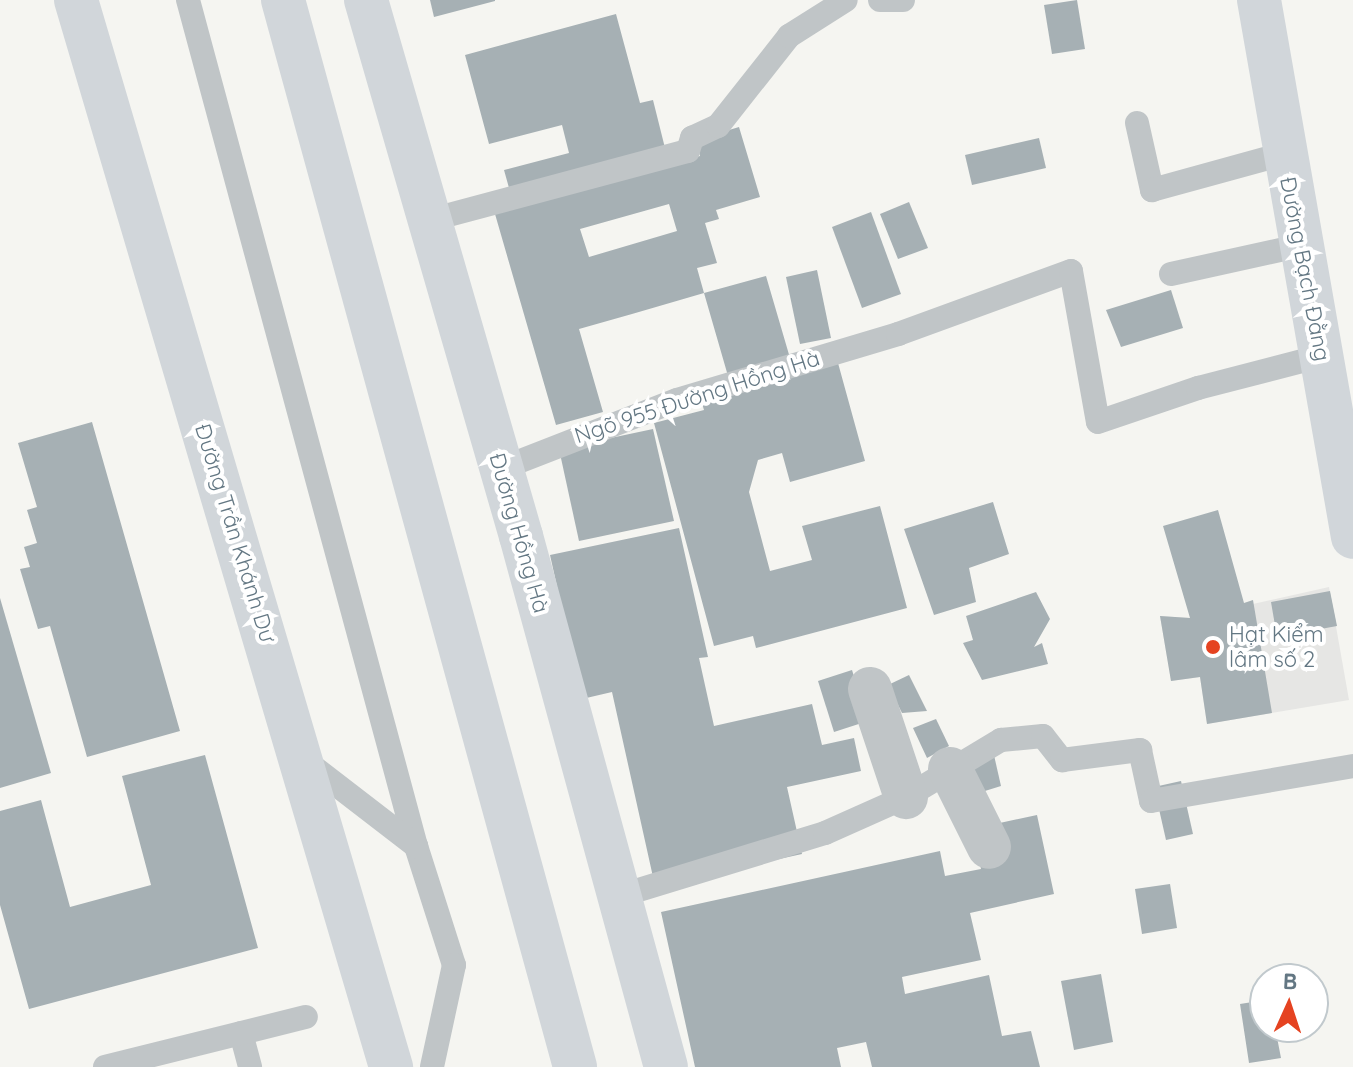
<!DOCTYPE html>
<meta charset="utf-8">
<style>
body{margin:0}
#map{position:relative;width:1353px;height:1067px;overflow:hidden;background:#f5f5f1;font-family:Quicksand,sans-serif}
div>[style]{position:absolute}
.built>*{inset:0;background:#e6e6e4}
.building>*{inset:0;background:#a6b0b4}
.lane>*{height:24px;margin:-12px;padding:0 12px;transform-origin:12px;border-radius:12px;background:#c0c5c7}
.street>*{height:44px;margin:-22px;padding:0 22px;transform-origin:22px;border-radius:22px;background:#c0c5c7}
.secondary>*{height:44px;margin:-22px;padding:0 22px;transform-origin:22px;border-radius:22px;background:#d1d6da}
.primary>*{height:44px;margin:-22px;padding:0 22px;transform-origin:22px;border-radius:22px;background:#d1d6da}
.dots>*{width:22px;height:22px;translate:-50% -50%;box-sizing:border-box;border:4px solid #fff;border-radius:50%}
span{translate:-50% -50%;white-space:nowrap;text-align:center;line-height:1.15;-webkit-text-stroke:8px #fff;paint-order:stroke}
.street-label{font-size:22px;color:#637783}
.poi-label{font-size:22px;color:#637783}
.left{translate:0 -50%;text-align:left}
.north{position:absolute;left:1249px;top:963px;width:80px;height:80px;box-sizing:border-box;background:#fff;border:2px solid #c1c9cd;border-radius:50%;rotate:3deg;font-size:22px;font-weight:700;line-height:32px;text-align:center;color:#637783}
.north::after{content:'';display:block;margin:auto;width:28px;height:36px;background:#e54321;clip-path:polygon(50% 0,100% 100%,50% 72%,0 100%)}
</style>
<div id="map">
<div class="built">
<div style="clip-path:polygon(1329px 587px,1349px 700px,1207px 724px,1200px 677px,1171px 681px,1160px 616px,1190px 618px)"></div>
</div>
<div class="building">
<div style="clip-path:polygon(430px 0,495px 0,495px 1px,434px 17px)"></div>
<div style="clip-path:polygon(1077px 0,1085px 49px,1052px 54px,1044px 5px)"></div>
<div style="clip-path:polygon(616px 14px,640px 103px,653px 100px,666px 152px,511px 195px,504px 170px,569px 153px,562px 125px,489px 144px,465px 55px)"></div>
<div style="clip-path:polygon(evenodd,739px 127px,760px 197px,716px 210px,719px 219px,705px 223px,717px 263px,697px 268px,704px 293px,766px 276px,790px 358px,728px 376px,704px 293px,632px 314px,579px 329px,603px 412px,556px 425px,495px 214px,700px 156px,696px 140px,739px 127px,669px 204px,677px 231px,589px 257px,580px 229px,669px 204px)"></div>
<div style="clip-path:polygon(1039px 138px,1046px 168px,972px 185px,965px 155px)"></div>
<div style="clip-path:polygon(909px 202px,928px 248px,898px 259px,880px 214px)"></div>
<div style="clip-path:polygon(871px 212px,901px 294px,862px 308px,832px 227px)"></div>
<div style="clip-path:polygon(817px 270px,831px 338px,800px 344px,786px 277px)"></div>
<div style="clip-path:polygon(1171px 290px,1183px 328px,1121px 347px,1106px 310px)"></div>
<div style="clip-path:polygon(838px 363px,865px 461px,790px 482px,782px 453px,758px 460px,749px 492px,770px 571px,812px 560px,802px 526px,880px 506px,907px 608px,756px 648px,753px 636px,714px 646px,654px 423px,704px 410px,701px 400px)"></div>
<div style="clip-path:polygon(92px 422px,180px 731px,87px 757px,50px 626px,38px 629px,20px 569px,30px 567px,24px 547px,37px 543px,27px 510px,37px 507px,18px 443px)"></div>
<div style="clip-path:polygon(653px 429px,674px 521px,579px 541px,559px 449px)"></div>
<div style="clip-path:polygon(993px 502px,1009px 554px,969px 568px,976px 602px,934px 615px,904px 529px)"></div>
<div style="clip-path:polygon(1218px 510px,1244px 603px,1253px 600px,1272px 713px,1207px 724px,1200px 677px,1171px 681px,1160px 616px,1190px 618px,1163px 526px)"></div>
<div style="clip-path:polygon(679px 528px,708px 657px,699px 658px,714px 726px,812px 704px,822px 745px,854px 738px,861px 771px,787px 787px,802px 854px,655px 886px,612px 692px,582px 699px,550px 555px)"></div>
<div style="clip-path:polygon(1330px 591px,1337px 626px,1277px 637px,1271px 602px)"></div>
<div style="clip-path:polygon(1036px 592px,1050px 619px,1034px 647px,1042px 643px,1048px 664px,982px 680px,963px 643px,973px 640px,966px 616px)"></div>
<div style="clip-path:polygon(0 598px,51px 773px,0 788px)"></div>
<div style="clip-path:polygon(852px 670px,868px 721px,834px 732px,818px 681px)"></div>
<div style="clip-path:polygon(909px 675px,927px 711px,902px 713px,888px 685px)"></div>
<div style="clip-path:polygon(936px 719px,949px 746px,927px 758px,913px 728px)"></div>
<div style="clip-path:polygon(991px 742px,1001px 786px,972px 795px,951px 758px)"></div>
<div style="clip-path:polygon(205px 755px,258px 948px,29px 1009px,0 905px,0 811px,41px 800px,70px 907px,151px 885px,122px 776px)"></div>
<div style="clip-path:polygon(1181px 781px,1193px 834px,1166px 840px,1154px 787px)"></div>
<div style="clip-path:polygon(1037px 815px,1054px 894px,970px 913px,981px 960px,902px 977px,905px 994px,989px 975px,1002px 1036px,1031px 1031px,1040px 1067px,872px 1067px,866px 1042px,837px 1048px,841px 1067px,695px 1067px,661px 912px,940px 851px,945px 876px,981px 869px,972px 829px)"></div>
<div style="clip-path:polygon(1170px 884px,1177px 928px,1142px 934px,1135px 889px)"></div>
<div style="clip-path:polygon(1101px 974px,1113px 1042px,1074px 1050px,1061px 981px)"></div>
<div style="clip-path:polygon(1265px 1000px,1265px 1027px,1275px 1027px,1281px 1058px,1249px 1063px,1240px 1004px)"></div>
</div>
<div class="lane">
<div style="left:188px;top:0;width:876px;rotate:74.92deg"></div>
<div style="left:416px;top:846px;width:125px;rotate:72.3deg"></div>
<div style="left:454px;top:965px;width:104px;rotate:102.2deg"></div>
<div style="left:880px;top:0;width:23px"></div>
<div style="left:1137px;top:123px;width:69px;rotate:77.4deg"></div>
<div style="left:1152px;top:190px;width:136px;rotate:-15.4deg"></div>
<div style="left:430px;top:220px;width:267px;rotate:-15deg"></div>
<div style="left:688px;top:151px;width:14px;rotate:-73deg"></div>
<div style="left:692px;top:138px;width:29px;rotate:-25deg"></div>
<div style="left:718px;top:126px;width:115px;rotate:-51.7deg"></div>
<div style="left:789px;top:36px;width:67px;rotate:-32.3deg"></div>
<div style="left:1171px;top:274px;width:135px;rotate:-12.4deg"></div>
<div style="left:500px;top:469px;width:190px;rotate:-21.3deg"></div>
<div style="left:677px;top:400px;width:231px;rotate:-16.6deg"></div>
<div style="left:898px;top:334px;width:184px;rotate:-20deg"></div>
<div style="left:1071px;top:271px;width:153px;rotate:79.9deg"></div>
<div style="left:1098px;top:422px;width:106px;rotate:-18.8deg"></div>
<div style="left:1198px;top:388px;width:128px;rotate:-14.5deg"></div>
<div style="left:303px;top:759px;width:143px;rotate:37.6deg"></div>
<div style="left:619px;top:896px;width:215px;rotate:-17deg"></div>
<div style="left:825px;top:833px;width:89px;rotate:-24deg"></div>
<div style="left:906px;top:797px;width:111px;rotate:-31deg"></div>
<div style="left:1001px;top:740px;width:42px;rotate:-5.4deg"></div>
<div style="left:1043px;top:736px;width:31px;rotate:52deg"></div>
<div style="left:1062px;top:760px;width:79px;rotate:-7.3deg"></div>
<div style="left:1140px;top:750px;width:52px;rotate:77.8deg"></div>
<div style="left:1151px;top:801px;width:205px;rotate:-9.8deg"></div>
<div style="left:241px;top:1033px;width:35px;rotate:75deg"></div>
<div style="left:105px;top:1067px;width:207px;rotate:-14deg"></div>
</div>
<div class="street">
<div style="left:870px;top:689px;width:114px;rotate:71.6deg"></div>
<div style="left:950px;top:769px;width:87px;rotate:63.4deg"></div>
</div>
<div class="secondary">
<div style="left:366px;top:0;width:558px;rotate:73.87deg"></div>
<div style="left:521px;top:536px;width:550px;rotate:74.73deg"></div>
<div style="left:1259px;top:0;width:545px;rotate:80.07deg"></div>
</div>
<div class="primary">
<div style="left:76px;top:0;width:1113px;rotate:73.55deg"></div>
<div style="left:283px;top:0;width:1106px;rotate:74.69deg"></div>
</div>
<div class="dots">
<div style="left:1213px;top:647px;background:#e54321"></div>
</div>
<div class="street-label">
<span style="left:1305px;top:269px;rotate:79deg">Đường Bạch Đằng</span>
<span style="left:697px;top:397px;rotate:-18deg">Ngõ 955 Đường Hồng Hà</span>
<span style="left:235px;top:533px;rotate:73deg">Đường Trần Khánh Dư</span>
<span style="left:519px;top:533px;rotate:74deg">Đường Hồng Hà</span>
</div>
<div class="poi-label">
<span class="left" style="left:1229px;top:647px">Hạt Kiểm<br>lâm số 2</span>
</div>
<div class="north">B</div>
</div>
